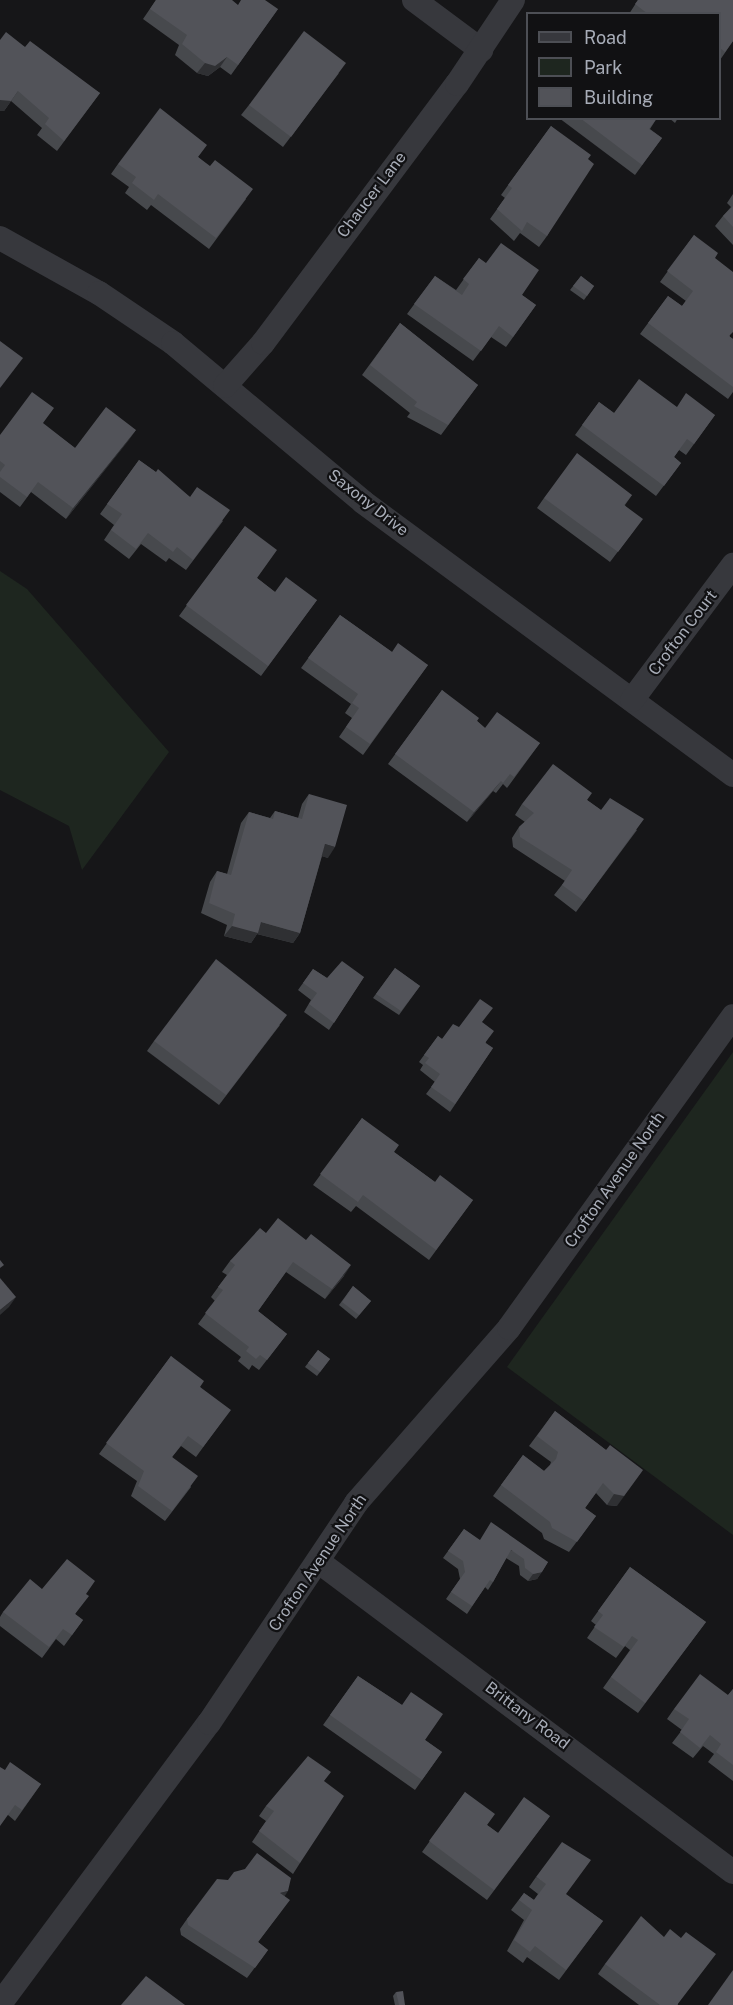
<!DOCTYPE html>
<style>
body{margin:0}
#map{position:relative;width:733px;height:2005px;overflow:hidden;background:#161618;font-family:"Public Sans",sans-serif}
div>[style]{position:absolute}
.green>*{inset:0;background:#1e261f}
.minor>*{height:24px;margin:-12px;padding:0 12px;transform-origin:12px;border-radius:12px;background:#37383d}
.wall>*{inset:0;background:#47494d}
.shaded-wall>*{inset:0;background:#2f3033}
.building>*{inset:0;background:#525359}
span{translate:-50% -50%;white-space:nowrap;text-align:center;line-height:1.15;-webkit-text-stroke:4.5px #111113;paint-order:stroke}
.street-label{font-size:16px;color:#a8adb8}
.legend{position:absolute;left:526px;top:12px;width:195px;height:108px;box-sizing:border-box;background:#111113;border:2px solid #4d4f55;margin:0;padding:8px 10px;list-style:none;font-size:18px;color:#a8adb8}
.legend li{display:flex;align-items:center;gap:12px;height:30px}
.legend b{width:30px;border:2px solid #4d4f55}
</style>
<div id="map">
<div class="green">
<div style="clip-path:polygon(0 571px,27px 589px,169px 752px,82px 870px,69px 826px,0 790px)"></div>
<div style="clip-path:polygon(733px 1052px,733px 1535px,507px 1367px)"></div>
</div>
<div class="minor">
<div style="left:414px;top:0;width:84px;rotate:36.7deg"></div>
<div style="left:0;top:238px;width:113px;rotate:29.1deg"></div>
<div style="left:99px;top:293px;width:89px;rotate:34deg"></div>
<div style="left:173px;top:343px;width:248px;rotate:39.9deg"></div>
<div style="left:363px;top:502px;width:460px;rotate:36.4deg"></div>
<div style="left:225px;top:386px;width:57px;rotate:-48.5deg"></div>
<div style="left:263px;top:343px;width:324px;rotate:-53.2deg"></div>
<div style="left:457px;top:84px;width:101px;rotate:-56.3deg"></div>
<div style="left:632px;top:700px;width:169px;rotate:-53.2deg"></div>
<div style="left:319px;top:1562px;width:517px;rotate:36.83deg"></div>
<div style="left:0;top:2004px;width:350px;rotate:-53.4deg"></div>
<div style="left:209px;top:1723px;width:265px;rotate:-56.2deg"></div>
<div style="left:356px;top:1503px;width:232px;rotate:-48.8deg"></div>
<div style="left:509px;top:1328px;width:384px;rotate:-54.3deg"></div>
</div>
<div class="wall">
<div style="clip-path:polygon(156px 0,238px 5px,278px 9px,231px 75px,220px 67px,208px 76px,197px 73px,175px 55px,179px 45px,143px 19px)"></div>
<div style="clip-path:polygon(638px 0,733px 0,733px 41px,720px 60px,720px 14px,629px 14px)"></div>
<div style="clip-path:polygon(0 40px,25px 47px,100px 93px,57px 151px,37px 135px,42px 128px,11px 101px,4px 111px,0 111px)"></div>
<div style="clip-path:polygon(339px 73px,283px 147px,241px 115px,249px 105px)"></div>
<div style="clip-path:polygon(559px 118px,657px 118px,650px 129px,662px 138px,635px 175px)"></div>
<div style="clip-path:polygon(669px 118px,678px 118px,675px 123px)"></div>
<div style="clip-path:polygon(551px 126px,588px 159px,547px 236px,539px 247px,520px 233px,514px 241px,490px 219px,505px 198px,501px 195px)"></div>
<div style="clip-path:polygon(198px 157px,246px 199px,209px 249px,151px 205px,147px 210px,125px 193px,129px 187px,111px 174px,118px 164px)"></div>
<div style="clip-path:polygon(733px 194px,733px 245px,715px 226px,723px 216px,731px 207px,727px 203px)"></div>
<div style="clip-path:polygon(694px 235px,715px 258px,730px 337px,733px 339px,733px 392px,728px 399px,640px 334px,668px 296px,682px 306px,686px 301px,660px 282px)"></div>
<div style="clip-path:polygon(479px 258px,522px 295px,536px 305px,506px 347px,491px 337px,473px 361px,407px 314px,435px 276px,456px 290px)"></div>
<div style="clip-path:polygon(581px 276px,594px 286px,584px 300px,570px 290px)"></div>
<div style="clip-path:polygon(400px 323px,478px 385px,441px 435px,407px 417px,410px 413px,362px 375px)"></div>
<div style="clip-path:polygon(599px 402px,614px 413px,677px 407px,715px 415px,686px 455px,679px 450px,674px 457px,681px 463px,656px 496px,575px 435px)"></div>
<div style="clip-path:polygon(43px 424px,75px 448px,136px 430px,66px 519px,31px 492px,20px 507px,0 492px,0 435px)"></div>
<div style="clip-path:polygon(139px 460px,223px 521px,186px 570px,169px 558px,166px 562px,141px 544px,129px 559px,104px 540px,114px 525px,100px 514px)"></div>
<div style="clip-path:polygon(632px 495px,625px 505px,635px 529px,610px 562px,537px 508px,544px 498px)"></div>
<div style="clip-path:polygon(245px 526px,257px 578px,275px 592px,317px 600px,261px 676px,179px 616px)"></div>
<div style="clip-path:polygon(340px 615px,392px 652px,428px 665px,363px 755px,339px 737px,352px 718px,345px 713px,351px 704px,301px 668px)"></div>
<div style="clip-path:polygon(442px 690px,485px 728px,540px 743px,507px 788px,503px 784px,496px 793px,493px 791px,467px 822px,388px 764px)"></div>
<div style="clip-path:polygon(309px 794px,328px 858px,322px 856px,300px 933px,293px 943px,257px 934px,251px 943px,224px 936px,227px 925px,201px 913px,210px 882px,217px 871px,227px 874px,241px 823px,249px 812px,270px 818px,275px 811px,298px 818px,302px 804px)"></div>
<div style="clip-path:polygon(587px 800px,601px 810px,637px 830px,576px 912px,554px 895px,565px 881px,513px 847px,512px 838px,519px 827px,525px 822px,515px 815px,522px 804px)"></div>
<div style="clip-path:polygon(395px 968px,420px 986px,399px 1015px,373px 998px)"></div>
<div style="clip-path:polygon(313px 969px,327px 978px,364px 977px,329px 1030px,304px 1012px,311px 1000px,298px 990px)"></div>
<div style="clip-path:polygon(483px 1023px,486px 1043px,493px 1048px,450px 1112px,426px 1094px,435px 1082px,420px 1070px,423px 1065px,419px 1062px,438px 1036px,442px 1039px,459px 1027px)"></div>
<div style="clip-path:polygon(280px 1025px,219px 1105px,147px 1051px,154px 1041px)"></div>
<div style="clip-path:polygon(362px 1118px,394px 1152px,435px 1182px,473px 1200px,429px 1260px,356px 1206px,351px 1212px,313px 1185px)"></div>
<div style="clip-path:polygon(266px 1233px,344px 1276px,325px 1299px,286px 1272px,258px 1311px,287px 1334px,259px 1370px,252px 1365px,249px 1370px,238px 1361px,241px 1357px,198px 1324px,215px 1301px,211px 1297px,227px 1275px,222px 1272px,230px 1261px)"></div>
<div style="clip-path:polygon(353px 1286px,371px 1301px,356px 1319px,339px 1305px)"></div>
<div style="clip-path:polygon(318px 1350px,330px 1359px,317px 1376px,305px 1367px)"></div>
<div style="clip-path:polygon(171px 1356px,200px 1387px,223px 1420px,196px 1457px,181px 1446px,172px 1457px,191px 1487px,165px 1521px,131px 1496px,137px 1481px,99px 1454px)"></div>
<div style="clip-path:polygon(555px 1411px,606px 1450px,617px 1506px,607px 1505px,596px 1493px,585px 1508px,596px 1516px,569px 1552px,544px 1539px,542px 1533px,493px 1496px,523px 1455px,544px 1471px,550px 1465px,551px 1462px,529px 1446px)"></div>
<div style="clip-path:polygon(464px 1529px,479px 1540px,548px 1562px,537px 1579px,528px 1581px,520px 1575px,519px 1566px,506px 1558px,493px 1582px,488px 1590px,485px 1587px,467px 1614px,446px 1599px,460px 1579px,458px 1569px,443px 1558px)"></div>
<div style="clip-path:polygon(630px 1567px,706px 1622px,638px 1713px,603px 1688px,630px 1650px,625px 1646px,616px 1658px,587px 1638px,596px 1625px,591px 1621px)"></div>
<div style="clip-path:polygon(42px 1589px,86px 1594px,75px 1614px,83px 1620px,64px 1646px,56px 1639px,42px 1658px,0 1626px,0 1617px,3px 1612px)"></div>
<div style="clip-path:polygon(358px 1676px,402px 1705px,425px 1740px,442px 1752px,415px 1790px,323px 1725px)"></div>
<div style="clip-path:polygon(733px 1689px,733px 1781px,708px 1762px,714px 1754px,703px 1746px,693px 1758px,672px 1743px,682px 1730px,667px 1719px,674px 1709px,728px 1695px)"></div>
<div style="clip-path:polygon(5px 1770px,41px 1784px,15px 1821px,8px 1815px)"></div>
<div style="clip-path:polygon(324px 1781px,300px 1863px,293px 1874px,252px 1842px,266px 1821px,259px 1816px,266px 1806px)"></div>
<div style="clip-path:polygon(465px 1792px,487px 1825px,498px 1833px,550px 1816px,487px 1900px,422px 1852px)"></div>
<div style="clip-path:polygon(536px 1877px,566px 1895px,603px 1921px,559px 1980px,527px 1957px,523px 1963px,507px 1951px,524px 1920px,511px 1910px,524px 1893px,534px 1900px,538px 1894px,529px 1887px)"></div>
<div style="clip-path:polygon(228px 1880px,285px 1896px,282px 1910px,258px 1942px,268px 1950px,247px 1978px,181px 1935px,180px 1929px,187px 1919px)"></div>
<div style="clip-path:polygon(664px 1937px,678px 2005px,639px 2005px,598px 1974px,605px 1964px)"></div>
<div style="clip-path:polygon(396px 1992px,405px 2005px,395px 2005px,393px 1996px)"></div>
</div>
<div class="shaded-wall">
<div style="clip-path:polygon(227px 57px,220px 67px,208px 76px,197px 73px,205px 63px)"></div>
<div style="clip-path:polygon(18px 91px,4px 111px,0 111px,0 100px)"></div>
<div style="clip-path:polygon(136px 430px,129px 440px,66px 519px,73px 508px)"></div>
<div style="clip-path:polygon(501px 781px,493px 791px,467px 822px,474px 812px)"></div>
<div style="clip-path:polygon(325px 844px,335px 847px,328px 858px,318px 855px)"></div>
<div style="clip-path:polygon(261px 922px,300px 933px,293px 943px,257px 934px,251px 943px,224px 936px,232px 926px)"></div>
<div style="clip-path:polygon(351px 1265px,344px 1276px,325px 1299px,332px 1289px)"></div>
<div style="clip-path:polygon(16px 1297px,9px 1307px,0 1315px,0 1310px)"></div>
<div style="clip-path:polygon(643px 1470px,617px 1506px,607px 1505px,614px 1494px)"></div>
<div style="clip-path:polygon(542px 1572px,537px 1579px,528px 1581px,533px 1574px)"></div>
<div style="clip-path:polygon(288px 1891px,281px 1902px,280px 1893px)"></div>
</div>
<div class="building">
<div style="clip-path:polygon(156px 0,232px 0,238px 5px,241px 0,265px 0,278px 9px,238px 65px,227px 57px,215px 66px,205px 63px,182px 44px,187px 35px,150px 9px)"></div>
<div style="clip-path:polygon(638px 0,733px 0,733px 41px,725px 52px,720px 48px,720px 14px,648px 14px,635px 4px)"></div>
<div style="clip-path:polygon(304px 31px,346px 63px,291px 137px,249px 105px)"></div>
<div style="clip-path:polygon(6px 32px,25px 47px,30px 41px,100px 93px,64px 141px,45px 124px,49px 118px,18px 91px,11px 101px,0 100px,0 40px)"></div>
<div style="clip-path:polygon(160px 108px,207px 145px,198px 157px,210px 166px,215px 160px,253px 189px,216px 238px,158px 194px,154px 200px,132px 183px,136px 177px,118px 164px)"></div>
<div style="clip-path:polygon(580px 118px,657px 118px,649px 129px,662px 138px,642px 165px)"></div>
<div style="clip-path:polygon(551px 126px,591px 155px,588px 159px,594px 164px,547px 236px,527px 222px,522px 231px,497px 209px,512px 188px,508px 185px)"></div>
<div style="clip-path:polygon(733px 206px,733px 227px,723px 216px)"></div>
<div style="clip-path:polygon(694px 235px,718px 253px,715px 258px,733px 272px,733px 332px,729px 336px,733px 339px,733px 387px,648px 323px,668px 296px,682px 306px,693px 291px,667px 271px)"></div>
<div style="clip-path:polygon(501px 243px,539px 270px,522px 295px,536px 305px,513px 337px,499px 326px,481px 351px,414px 304px,435px 276px,462px 295px,469px 284px,463px 279px,479px 258px,486px 263px)"></div>
<div style="clip-path:polygon(581px 276px,594px 286px,587px 296px,573px 286px)"></div>
<div style="clip-path:polygon(400px 323px,478px 385px,448px 425px,414px 406px,417px 402px,370px 365px)"></div>
<div style="clip-path:polygon(0 341px,23px 358px,0 388px)"></div>
<div style="clip-path:polygon(639px 379px,677px 407px,686px 393px,715px 415px,694px 444px,687px 439px,674px 457px,681px 463px,664px 486px,582px 425px,599px 402px,614px 413px)"></div>
<div style="clip-path:polygon(32px 392px,54px 408px,43px 423px,75px 448px,106px 407px,136px 430px,73px 508px,38px 482px,27px 497px,0 477px,0 472px,5px 465px,0 461px,0 435px)"></div>
<div style="clip-path:polygon(577px 453px,632px 495px,624px 505px,643px 519px,618px 552px,544px 498px)"></div>
<div style="clip-path:polygon(139px 460px,156px 472px,158px 469px,190px 497px,197px 487px,230px 510px,193px 560px,177px 547px,173px 552px,148px 533px,136px 549px,111px 530px,122px 514px,107px 504px)"></div>
<div style="clip-path:polygon(245px 526px,277px 550px,257px 578px,275px 592px,286px 577px,317px 600px,268px 666px,186px 605px)"></div>
<div style="clip-path:polygon(340px 615px,392px 652px,398px 643px,428px 665px,370px 744px,346px 727px,359px 708px,352px 703px,358px 694px,308px 658px)"></div>
<div style="clip-path:polygon(442px 690px,479px 718px,477px 721px,485px 728px,497px 712px,540px 743px,514px 777px,510px 774px,503px 783px,501px 781px,474px 812px,395px 754px)"></div>
<div style="clip-path:polygon(553px 764px,592px 793px,587px 800px,601px 810px,610px 798px,644px 819px,584px 901px,562px 885px,572px 870px,520px 837px,519px 827px,534px 813px,522px 804px)"></div>
<div style="clip-path:polygon(309px 794px,347px 805px,335px 847px,325px 844px,300px 933px,261px 922px,258px 933px,232px 926px,235px 914px,209px 903px,217px 871px,231px 875px,249px 812px,273px 819px,275px 811px,302px 819px)"></div>
<div style="clip-path:polygon(216px 959px,287px 1015px,226px 1095px,154px 1041px)"></div>
<div style="clip-path:polygon(342px 961px,364px 977px,334px 1023px,309px 1004px,317px 993px,303px 983px,313px 969px,327px 978px)"></div>
<div style="clip-path:polygon(395px 968px,420px 986px,401px 1011px,376px 994px)"></div>
<div style="clip-path:polygon(480px 999px,493px 1008px,482px 1022px,494px 1031px,485px 1043px,493px 1048px,455px 1104px,431px 1087px,440px 1074px,425px 1063px,429px 1058px,424px 1055px,438px 1036px,442px 1039px,453px 1024px,459px 1027px)"></div>
<div style="clip-path:polygon(362px 1118px,399px 1145px,394px 1152px,435px 1182px,440px 1175px,473px 1200px,436px 1250px,363px 1195px,358px 1202px,320px 1174px)"></div>
<div style="clip-path:polygon(278px 1218px,306px 1240px,311px 1234px,351px 1265px,332px 1289px,293px 1262px,258px 1311px,287px 1334px,267px 1360px,260px 1355px,256px 1359px,246px 1351px,249px 1347px,205px 1313px,223px 1290px,218px 1287px,235px 1265px,230px 1261px,260px 1228px,266px 1233px)"></div>
<div style="clip-path:polygon(0 1260px,4px 1265px,0 1268px)"></div>
<div style="clip-path:polygon(0 1278px,16px 1297px,0 1310px)"></div>
<div style="clip-path:polygon(353px 1286px,371px 1301px,359px 1315px,342px 1302px)"></div>
<div style="clip-path:polygon(318px 1350px,330px 1359px,320px 1372px,308px 1363px)"></div>
<div style="clip-path:polygon(171px 1356px,204px 1381px,200px 1387px,231px 1410px,203px 1447px,188px 1436px,172px 1457px,198px 1476px,172px 1511px,138px 1486px,144px 1471px,106px 1443px)"></div>
<div style="clip-path:polygon(555px 1411px,606px 1450px,610px 1445px,643px 1470px,624px 1496px,614px 1494px,603px 1483px,585px 1508px,596px 1516px,577px 1542px,552px 1528px,550px 1522px,501px 1485px,523px 1455px,544px 1471px,556px 1459px,558px 1452px,537px 1436px)"></div>
<div style="clip-path:polygon(491px 1522px,548px 1562px,542px 1572px,533px 1574px,525px 1568px,524px 1559px,511px 1550px,493px 1582px,490px 1580px,472px 1606px,451px 1592px,465px 1572px,463px 1561px,448px 1551px,464px 1529px,480px 1540px)"></div>
<div style="clip-path:polygon(67px 1559px,95px 1581px,86px 1594px,89px 1596px,75px 1614px,83px 1620px,72px 1635px,63px 1629px,49px 1647px,3px 1612px,30px 1579px,42px 1589px)"></div>
<div style="clip-path:polygon(630px 1567px,706px 1622px,645px 1703px,611px 1677px,638px 1640px,632px 1636px,624px 1647px,594px 1627px,603px 1615px,598px 1611px)"></div>
<div style="clip-path:polygon(700px 1674px,728px 1695px,733px 1689px,733px 1765px,716px 1752px,721px 1744px,710px 1735px,700px 1748px,680px 1732px,689px 1719px,674px 1709px)"></div>
<div style="clip-path:polygon(358px 1676px,402px 1705px,411px 1692px,443px 1714px,425px 1740px,442px 1752px,422px 1780px,330px 1715px)"></div>
<div style="clip-path:polygon(308px 1756px,331px 1772px,324px 1781px,344px 1796px,300px 1863px,259px 1831px,274px 1811px,266px 1806px)"></div>
<div style="clip-path:polygon(10px 1762px,41px 1784px,22px 1810px,15px 1805px,0 1826px,0 1767px,5px 1770px)"></div>
<div style="clip-path:polygon(465px 1792px,495px 1814px,487px 1825px,498px 1833px,524px 1797px,550px 1816px,494px 1890px,429px 1841px)"></div>
<div style="clip-path:polygon(562px 1842px,591px 1860px,566px 1894px,603px 1921px,566px 1970px,535px 1946px,530px 1952px,514px 1940px,532px 1910px,519px 1900px,524px 1893px,534px 1900px,546px 1884px,536px 1877px)"></div>
<div style="clip-path:polygon(257px 1853px,291px 1878px,288px 1891px,280px 1893px,290px 1900px,258px 1942px,268px 1950px,255px 1968px,188px 1925px,187px 1919px,217px 1879px,228px 1880px,234px 1872px,245px 1869px)"></div>
<div style="clip-path:polygon(641px 1916px,664px 1937px,670px 1929px,681px 1938px,686px 1932px,716px 1954px,677px 2005px,660px 2005px,605px 1964px)"></div>
<div style="clip-path:polygon(733px 1970px,733px 2005px,708px 2005px)"></div>
<div style="clip-path:polygon(146px 1976px,185px 2005px,121px 2005px)"></div>
<div style="clip-path:polygon(403px 1991px,405px 2005px,399px 2005px,396px 1992px)"></div>
</div>
<div class="street-label">
<span style="left:372px;top:195px;rotate:-53deg">Chaucer Lane</span>
<span style="left:368px;top:503px;rotate:38deg">Saxony Drive</span>
<span style="left:683px;top:633px;rotate:-53deg">Crofton Court</span>
<span style="left:615px;top:1180px;rotate:-55deg">Crofton Avenue North</span>
<span style="left:318px;top:1563px;rotate:-56deg">Crofton Avenue North</span>
<span style="left:527px;top:1716px;rotate:37deg">Brittany Road</span>
</div>
<ul class="legend">
<li><b style="height:8px;background:#37383d"></b>Road</li>
<li><b style="height:16px;background:#1e261f"></b>Park</li>
<li><b style="height:16px;background:#525359"></b>Building</li>
</ul>
</div>
